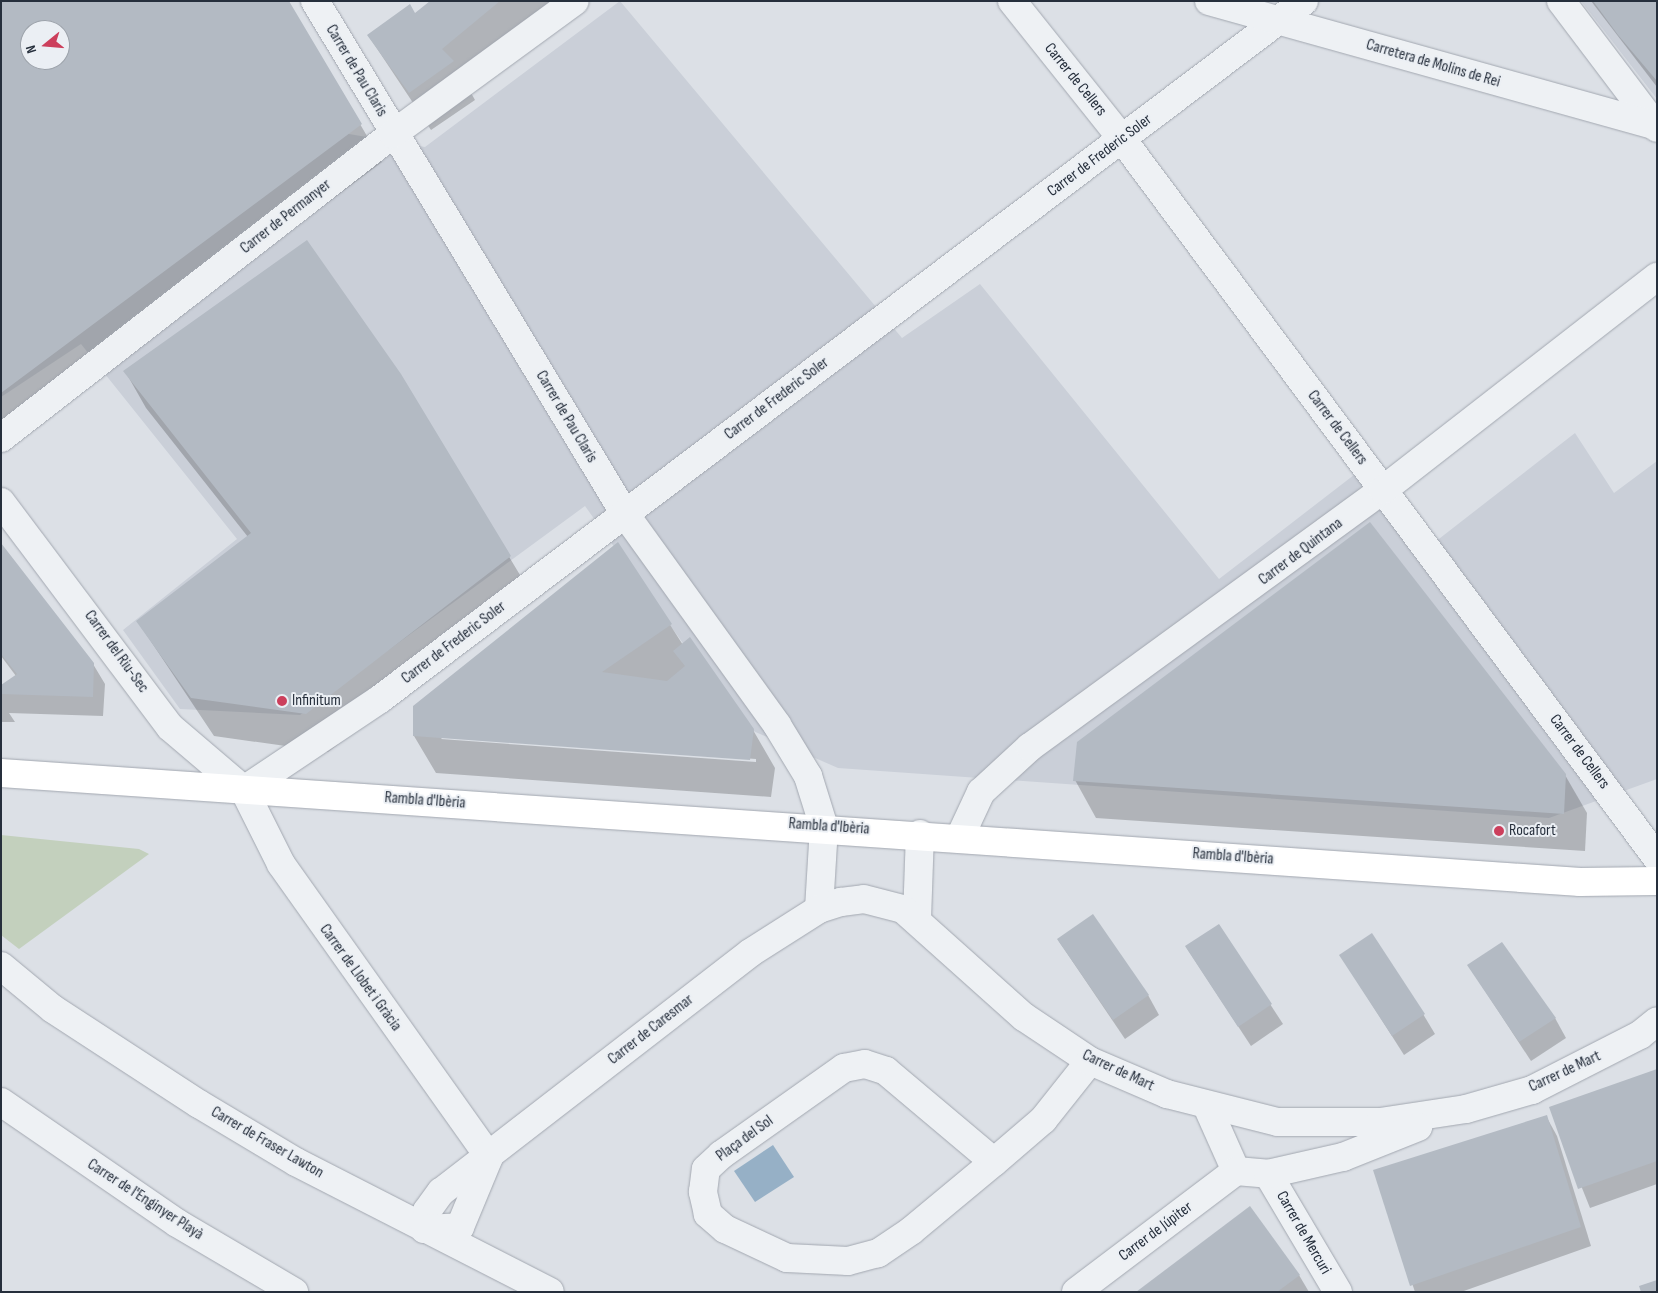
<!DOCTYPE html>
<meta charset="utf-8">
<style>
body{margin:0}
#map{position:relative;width:1658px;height:1293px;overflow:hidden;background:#dce0e6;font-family:"Sofia Sans Condensed",sans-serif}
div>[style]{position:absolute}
.built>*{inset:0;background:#cacfd8}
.green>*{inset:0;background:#c3d0bd}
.water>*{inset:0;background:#96b0c6}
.shadow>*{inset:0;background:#0003}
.building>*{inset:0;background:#b3bac3}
.roads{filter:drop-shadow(0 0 1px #a2a7b0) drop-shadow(0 0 1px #a2a7b0)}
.minor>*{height:28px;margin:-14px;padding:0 14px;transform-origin:14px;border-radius:14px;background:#eef1f4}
.tertiary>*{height:28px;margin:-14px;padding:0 14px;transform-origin:14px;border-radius:14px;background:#eef1f4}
.secondary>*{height:28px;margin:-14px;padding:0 14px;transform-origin:14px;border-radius:14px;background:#fff}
.dots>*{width:14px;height:14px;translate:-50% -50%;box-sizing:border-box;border:2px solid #ebeff4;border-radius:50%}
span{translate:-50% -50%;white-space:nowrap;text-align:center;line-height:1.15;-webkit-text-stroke:4px #ebeff4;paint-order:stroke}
.street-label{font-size:16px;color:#262f3c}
.poi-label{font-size:16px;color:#262f3c}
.left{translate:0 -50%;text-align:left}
.frame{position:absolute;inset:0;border:2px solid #262f3c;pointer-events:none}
.north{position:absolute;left:20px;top:20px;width:50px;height:50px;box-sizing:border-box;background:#ebeff4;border:1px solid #9ca2aa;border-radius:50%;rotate:253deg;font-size:14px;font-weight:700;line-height:20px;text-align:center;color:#262f3c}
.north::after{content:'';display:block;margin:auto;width:18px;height:22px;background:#cc3f5c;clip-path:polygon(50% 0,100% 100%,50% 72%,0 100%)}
</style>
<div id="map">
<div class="built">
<div style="clip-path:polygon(evenodd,1px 1px,272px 1px,349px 134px,425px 147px,620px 1px,902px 338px,980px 284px,1219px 579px,1376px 458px,1435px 542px,1575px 433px,1614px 493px,1657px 461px,1657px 779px,1549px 818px,838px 768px,742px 726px,585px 506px,300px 715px,180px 709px,123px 630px,237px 539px,81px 344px,1px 397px,1px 1px,30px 30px,60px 30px,60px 60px,30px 60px,30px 30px)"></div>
<div style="clip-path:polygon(1581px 1px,1657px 1px,1657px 99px)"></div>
</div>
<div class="green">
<div style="clip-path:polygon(1px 835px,139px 849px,149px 854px,19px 949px,1px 935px)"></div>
</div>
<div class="water">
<div style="clip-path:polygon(773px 1145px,794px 1177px,755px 1202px,734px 1171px)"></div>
</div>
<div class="shadow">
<div style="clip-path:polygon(evenodd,1px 1px,360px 124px,382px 162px,1px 447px,1px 1px,30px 30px,60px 30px,60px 60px,30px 60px,30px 30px)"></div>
<div style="clip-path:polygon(432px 1px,584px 1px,466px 84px,475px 100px,431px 130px,368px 35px,415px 15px)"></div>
<div style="clip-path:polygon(1591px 1px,1657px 1px,1657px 87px)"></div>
<div style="clip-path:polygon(125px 371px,400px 375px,532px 595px,328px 752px,214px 736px,138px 622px,248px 537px,146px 408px)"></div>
<div style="clip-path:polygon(evenodd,618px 544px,683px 645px,753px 730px,775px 768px,771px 797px,436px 773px,414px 736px,618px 544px,443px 737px,756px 759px,756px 762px,441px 739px,443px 737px)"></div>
<div style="clip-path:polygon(1px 545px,93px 664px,105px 684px,103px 716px,9px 713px,15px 722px,1px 722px,1px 686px,16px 676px,1px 656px)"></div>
<div style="clip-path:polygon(1565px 775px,1587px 813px,1585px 851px,1096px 818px,1075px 780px)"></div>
<div style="clip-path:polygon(1219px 925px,1283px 1024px,1251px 1046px,1186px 947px)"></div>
<div style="clip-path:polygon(1058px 940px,1148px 995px,1159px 1015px,1125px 1039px)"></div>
<div style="clip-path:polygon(1341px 956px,1423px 1014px,1435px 1034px,1404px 1055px)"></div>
<div style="clip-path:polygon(1468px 965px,1555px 1018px,1566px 1038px,1531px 1061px)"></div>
<div style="clip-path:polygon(1657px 1070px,1657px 1184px,1590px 1208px,1550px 1108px)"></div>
<div style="clip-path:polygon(1546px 1116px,1557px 1136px,1591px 1246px,1461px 1292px,1415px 1292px,1375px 1171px)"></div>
<div style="clip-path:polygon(1299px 1275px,1309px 1292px,1138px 1292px)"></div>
</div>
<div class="building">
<div style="clip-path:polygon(evenodd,1px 1px,289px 1px,362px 124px,1px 393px,1px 1px,30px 30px,60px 30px,60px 60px,30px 60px,30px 30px)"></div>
<div style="clip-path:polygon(430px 1px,500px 1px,442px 49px,454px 61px,409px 93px,367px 35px,410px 4px,415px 13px)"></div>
<div style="clip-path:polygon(1593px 1px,1657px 1px,1657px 81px,1618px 35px)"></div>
<div style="clip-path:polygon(307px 240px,401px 374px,511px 556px,306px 714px,191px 698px,136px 621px,251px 533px,123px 371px)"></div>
<div style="clip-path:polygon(1370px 522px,1566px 774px,1564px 814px,1073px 781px,1077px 742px)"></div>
<div style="clip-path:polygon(618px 542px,672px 624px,602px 672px,667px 681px,685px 666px,673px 651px,690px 637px,754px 729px,750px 760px,413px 736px,413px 706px)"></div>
<div style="clip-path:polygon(1px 543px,94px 663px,93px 697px,1px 694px,1px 685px,17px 674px,1px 654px)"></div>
<div style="clip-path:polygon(1093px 914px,1149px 995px,1113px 1020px,1057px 939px)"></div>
<div style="clip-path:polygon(1219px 924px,1272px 1004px,1238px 1027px,1185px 946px)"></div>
<div style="clip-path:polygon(1372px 933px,1425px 1014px,1392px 1036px,1339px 955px)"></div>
<div style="clip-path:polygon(1502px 942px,1556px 1018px,1519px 1042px,1467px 965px)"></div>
<div style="clip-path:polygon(1657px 1069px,1657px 1161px,1578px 1189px,1549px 1107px)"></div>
<div style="clip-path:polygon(1547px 1115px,1581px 1227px,1410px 1286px,1373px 1170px)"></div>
<div style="clip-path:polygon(1250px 1206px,1300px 1275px,1277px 1292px,1136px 1292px)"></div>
<div style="clip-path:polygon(1657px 1280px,1657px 1292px,1641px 1292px,1639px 1286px)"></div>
</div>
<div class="roads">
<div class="minor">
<div style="left:315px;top:1px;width:599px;rotate:58.86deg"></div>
<div style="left:625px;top:514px;width:260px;rotate:54.2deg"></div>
<div style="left:777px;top:725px;width:60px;rotate:58.7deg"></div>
<div style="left:808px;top:776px;width:53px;rotate:72.6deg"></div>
<div style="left:824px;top:827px;width:82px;rotate:93.5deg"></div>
<div style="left:1012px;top:1px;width:176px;rotate:51.4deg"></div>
<div style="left:1122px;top:139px;width:896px;rotate:53.35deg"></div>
<div style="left:1561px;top:1px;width:159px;rotate:52.9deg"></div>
<div style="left:1px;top:438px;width:496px;rotate:-37.8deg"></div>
<div style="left:393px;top:134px;width:225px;rotate:-36.2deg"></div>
<div style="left:1px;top:502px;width:281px;rotate:53.1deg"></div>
<div style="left:170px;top:727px;width:97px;rotate:40.4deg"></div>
<div style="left:244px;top:790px;width:83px;rotate:63.4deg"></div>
<div style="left:281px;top:864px;width:359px;rotate:54.6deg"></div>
<div style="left:244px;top:790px;width:164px;rotate:-33.8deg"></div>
<div style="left:380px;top:699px;width:1158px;rotate:-37.07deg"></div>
<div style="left:960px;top:837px;width:50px;rotate:-65deg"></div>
<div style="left:981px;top:792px;width:67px;rotate:-42.6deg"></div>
<div style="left:1030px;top:747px;width:437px;rotate:-36.1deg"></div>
<div style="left:1383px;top:490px;width:347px;rotate:-37.9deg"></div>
<div style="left:917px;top:919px;width:85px;rotate:-88deg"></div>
<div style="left:1px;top:966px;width:67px;rotate:39.6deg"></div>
<div style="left:53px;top:1009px;width:174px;rotate:33.1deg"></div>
<div style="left:199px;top:1104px;width:113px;rotate:30.9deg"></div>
<div style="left:296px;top:1162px;width:285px;rotate:27.1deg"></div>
<div style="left:1px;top:1102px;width:214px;rotate:34.5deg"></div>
<div style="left:177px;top:1223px;width:136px;rotate:30.5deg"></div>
<div style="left:1207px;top:1106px;width:71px;rotate:66deg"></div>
<div style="left:994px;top:1162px;width:108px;rotate:140.3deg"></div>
<div style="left:911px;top:1231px;width:40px;rotate:146deg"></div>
<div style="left:878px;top:1253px;width:31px;rotate:165deg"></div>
<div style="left:848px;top:1261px;width:61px;rotate:-177.2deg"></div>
<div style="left:787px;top:1258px;width:68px;rotate:-154.9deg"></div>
<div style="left:725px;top:1229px;width:23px;rotate:-139deg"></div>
<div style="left:708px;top:1214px;width:23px;rotate:-103deg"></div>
<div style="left:703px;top:1192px;width:23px;rotate:-83deg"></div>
<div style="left:706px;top:1169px;width:21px;rotate:-43deg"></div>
<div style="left:721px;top:1155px;width:151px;rotate:-35.3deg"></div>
<div style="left:844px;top:1068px;width:21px;rotate:-11deg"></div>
<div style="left:865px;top:1064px;width:22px;rotate:18deg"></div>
<div style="left:886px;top:1071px;width:141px;rotate:40.1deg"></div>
<div style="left:994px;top:1162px;width:65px;rotate:-40.6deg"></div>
<div style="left:1043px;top:1120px;width:75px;rotate:-51.5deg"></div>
<div style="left:1268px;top:1174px;width:137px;rotate:59.3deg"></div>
<div style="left:424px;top:1229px;width:18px;rotate:-81deg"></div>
<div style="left:427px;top:1211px;width:24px;rotate:-54deg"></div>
<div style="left:441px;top:1192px;width:391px;rotate:-37.7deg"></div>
<div style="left:750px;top:953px;width:82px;rotate:-32.5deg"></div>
<div style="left:819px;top:909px;width:23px;rotate:-18deg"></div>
<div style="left:841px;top:902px;width:23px;rotate:-7deg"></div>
<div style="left:864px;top:899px;width:40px;rotate:14.4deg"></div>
<div style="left:903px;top:909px;width:162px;rotate:41.8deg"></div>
<div style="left:1024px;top:1017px;width:79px;rotate:33.7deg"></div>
<div style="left:1090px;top:1061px;width:84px;rotate:23.2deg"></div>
<div style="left:1167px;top:1094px;width:114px;rotate:14.2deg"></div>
<div style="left:1278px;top:1122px;width:102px"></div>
<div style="left:1380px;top:1122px;width:87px;rotate:-8.6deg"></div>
<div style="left:1466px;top:1109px;width:69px;rotate:-16.1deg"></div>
<div style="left:1532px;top:1090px;width:121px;rotate:-27deg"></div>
<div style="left:1640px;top:1035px;width:22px;rotate:-39deg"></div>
<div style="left:425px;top:1229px;width:35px;rotate:-3deg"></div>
<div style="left:460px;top:1227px;width:76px;rotate:-67.5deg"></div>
<div style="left:1076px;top:1292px;width:201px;rotate:-37.1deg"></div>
<div style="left:1236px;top:1171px;width:32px;rotate:5deg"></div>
<div style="left:1268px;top:1174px;width:77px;rotate:-12.8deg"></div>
<div style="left:1343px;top:1157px;width:81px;rotate:-21.8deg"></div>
</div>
<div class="tertiary">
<div style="left:1209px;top:1px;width:465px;rotate:15.6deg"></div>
</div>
<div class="secondary">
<div style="left:1px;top:773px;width:1583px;rotate:3.95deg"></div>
<div style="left:1580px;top:882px;width:77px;rotate:-0.7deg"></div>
</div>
</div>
<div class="dots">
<div style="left:282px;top:701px;background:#cc3f5c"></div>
<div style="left:1499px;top:831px;background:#cc3f5c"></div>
</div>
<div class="street-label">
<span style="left:1433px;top:64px;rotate:16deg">Carretera de Molins de Rei</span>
<span style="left:356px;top:71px;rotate:59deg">Carrer de Pau Claris</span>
<span style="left:1075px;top:80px;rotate:51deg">Carrer de Cellers</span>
<span style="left:1100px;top:156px;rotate:-37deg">Carrer de Frederic Soler</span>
<span style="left:286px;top:217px;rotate:-38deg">Carrer de Permanyer</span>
<span style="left:777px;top:399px;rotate:-37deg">Carrer de Frederic Soler</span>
<span style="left:566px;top:417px;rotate:59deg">Carrer de Pau Claris</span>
<span style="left:1337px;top:428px;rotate:53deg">Carrer de Cellers</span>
<span style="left:1301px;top:552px;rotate:-37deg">Carrer de Quintana</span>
<span style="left:454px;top:643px;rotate:-37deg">Carrer de Frederic Soler</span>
<span style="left:116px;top:652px;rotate:54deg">Carrer del Riu-Sec</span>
<span style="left:1579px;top:752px;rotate:53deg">Carrer de Cellers</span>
<span style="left:425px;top:801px;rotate:4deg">Rambla d'Ibèria</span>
<span style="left:829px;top:827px;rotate:4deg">Rambla d'Ibèria</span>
<span style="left:1233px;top:857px;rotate:4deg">Rambla d'Ibèria</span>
<span style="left:360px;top:978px;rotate:54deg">Carrer de Llobet i Gràcia</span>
<span style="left:651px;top:1030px;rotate:-38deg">Carrer de Caresmar</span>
<span style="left:1118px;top:1071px;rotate:25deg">Carrer de Mart</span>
<span style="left:1565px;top:1072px;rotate:-25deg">Carrer de Mart</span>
<span style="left:745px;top:1139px;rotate:-36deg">Plaça del Sol</span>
<span style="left:267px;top:1143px;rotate:30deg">Carrer de Fraser Lawton</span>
<span style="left:145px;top:1200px;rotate:33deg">Carrer de l'Enginyer Playà</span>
<span style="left:1156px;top:1232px;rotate:-37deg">Carrer de Júpiter</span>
<span style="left:1303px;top:1233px;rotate:60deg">Carrer de Mercuri</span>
</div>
<div class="poi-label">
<span class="left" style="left:292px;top:701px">Infinitum</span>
<span class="left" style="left:1509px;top:831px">Rocafort</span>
</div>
<div class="frame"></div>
<div class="north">N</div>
</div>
